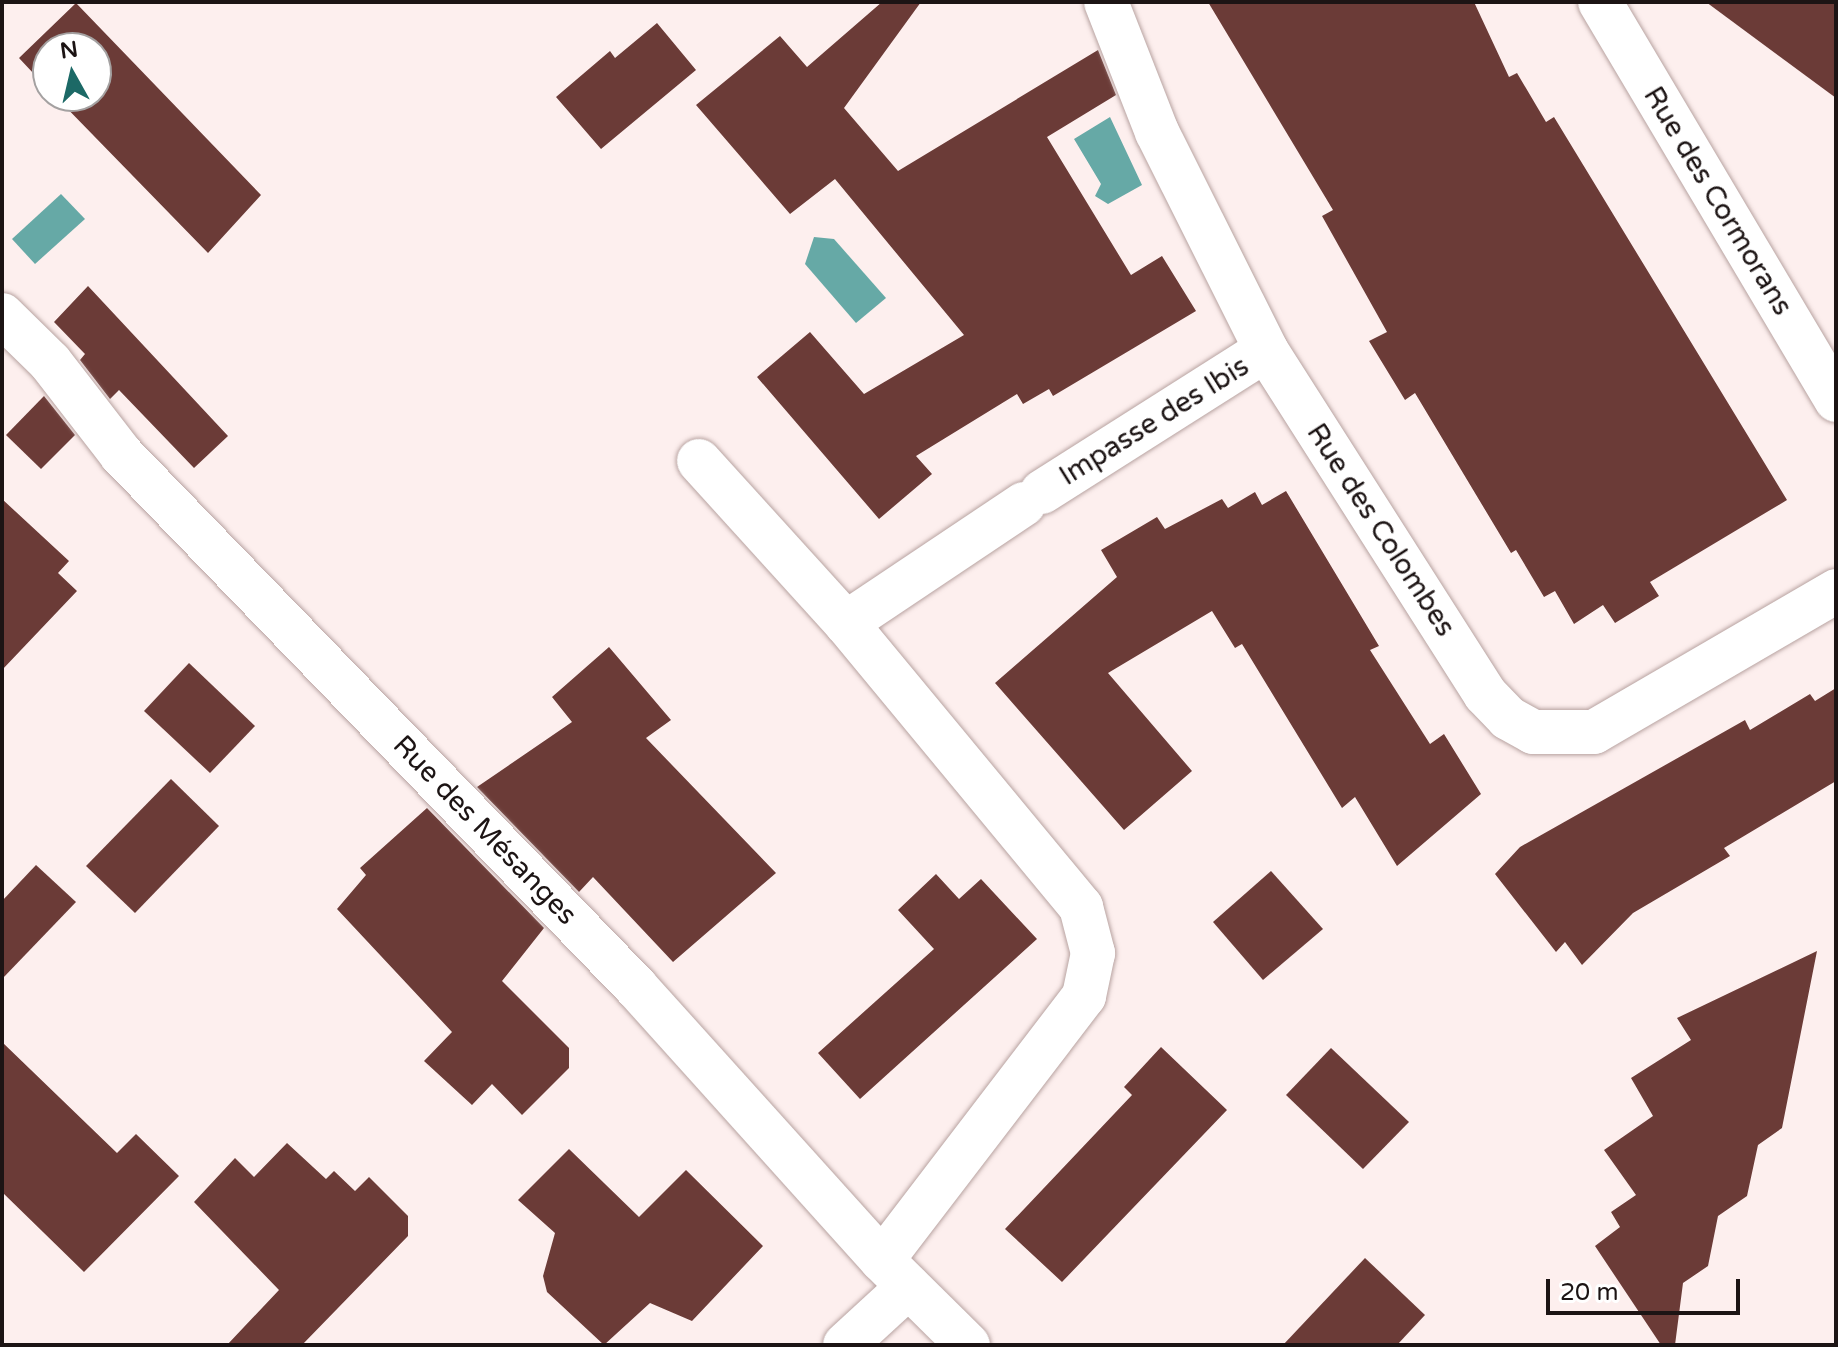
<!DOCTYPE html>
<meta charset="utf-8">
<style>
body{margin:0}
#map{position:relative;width:1838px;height:1347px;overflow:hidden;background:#fdefee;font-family:"Varela Round",sans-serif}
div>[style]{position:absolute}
.water>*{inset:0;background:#66a9a6}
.building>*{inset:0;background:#6b3b37}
.roads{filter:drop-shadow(0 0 2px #b8a3a1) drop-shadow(0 0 2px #b8a3a1)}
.minor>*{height:44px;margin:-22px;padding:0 22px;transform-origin:22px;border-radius:22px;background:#fff}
span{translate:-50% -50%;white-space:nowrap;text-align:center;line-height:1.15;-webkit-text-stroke:8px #fff;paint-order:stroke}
.street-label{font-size:28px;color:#1c1414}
.frame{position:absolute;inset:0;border:4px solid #1c1414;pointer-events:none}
.north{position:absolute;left:32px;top:32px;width:80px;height:80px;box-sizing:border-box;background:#fff;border:2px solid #a4a1a1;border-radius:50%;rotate:352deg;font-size:22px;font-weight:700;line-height:32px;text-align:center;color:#1c1414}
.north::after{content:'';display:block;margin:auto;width:28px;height:36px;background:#1c6966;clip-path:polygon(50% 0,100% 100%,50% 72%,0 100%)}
.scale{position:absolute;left:1546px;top:1279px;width:194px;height:36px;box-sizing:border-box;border:4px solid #1c1414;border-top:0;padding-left:10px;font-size:24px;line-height:28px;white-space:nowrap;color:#1c1414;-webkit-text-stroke:6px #fff;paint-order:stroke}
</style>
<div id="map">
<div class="water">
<div style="clip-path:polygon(1110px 117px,1142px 185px,1108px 204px,1095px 196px,1101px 184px,1074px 139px)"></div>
<div style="clip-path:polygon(61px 194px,85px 219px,35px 264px,12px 239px)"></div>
<div style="clip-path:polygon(814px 237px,834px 239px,886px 298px,856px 323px,805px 264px)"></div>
</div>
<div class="building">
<div style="clip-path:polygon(882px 2px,921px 2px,844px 108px,898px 171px,1098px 50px,1116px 95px,1047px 137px,1131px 275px,1162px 256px,1196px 311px,1053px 396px,1049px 389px,1023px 404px,1017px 394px,916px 456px,932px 474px,879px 519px,757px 377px,810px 332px,864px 394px,964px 335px,835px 179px,790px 214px,696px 105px,780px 36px,807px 67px)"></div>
<div style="clip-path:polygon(1208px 2px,1474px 2px,1509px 77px,1517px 73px,1546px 122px,1554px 117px,1787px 500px,1650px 582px,1659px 596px,1615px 623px,1603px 605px,1574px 624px,1555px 591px,1544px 597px,1516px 550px,1511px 553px,1415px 393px,1405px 400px,1369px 341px,1387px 332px,1322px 216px,1333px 210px)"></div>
<div style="clip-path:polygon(1706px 2px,1836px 2px,1836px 98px)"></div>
<div style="clip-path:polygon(76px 3px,261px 195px,208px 253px,55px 96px,96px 96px,96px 48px,48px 48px,48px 89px,19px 58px)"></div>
<div style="clip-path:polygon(657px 23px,696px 70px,601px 149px,556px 97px,610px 51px,615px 58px)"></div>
<div style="clip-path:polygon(88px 286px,228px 436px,194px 468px,119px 390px,110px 399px,80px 360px,85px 354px,54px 322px)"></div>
<div style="clip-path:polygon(44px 396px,75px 435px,41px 469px,6px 435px)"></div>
<div style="clip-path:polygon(1286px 491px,1379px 646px,1370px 650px,1430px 744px,1444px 734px,1481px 794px,1397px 866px,1355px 797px,1342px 808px,1242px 644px,1235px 648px,1212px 611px,1108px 673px,1192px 771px,1124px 830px,995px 683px,1117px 577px,1101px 550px,1157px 517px,1165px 529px,1222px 499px,1228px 508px,1255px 492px,1262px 505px)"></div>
<div style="clip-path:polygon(2px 499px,69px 561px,58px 573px,77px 591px,2px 670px)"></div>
<div style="clip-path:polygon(609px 647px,671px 720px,646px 738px,776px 873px,673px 962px,593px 877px,579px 892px,477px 787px,572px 722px,552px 697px)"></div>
<div style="clip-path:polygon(189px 663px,255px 726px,210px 773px,144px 711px)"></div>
<div style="clip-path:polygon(1836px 688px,1836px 781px,1724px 848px,1730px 856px,1633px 913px,1582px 965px,1565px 942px,1556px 952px,1495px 874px,1520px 847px,1745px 720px,1750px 730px,1810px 694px,1815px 701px)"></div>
<div style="clip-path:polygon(171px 779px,219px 826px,135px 913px,86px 866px)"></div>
<div style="clip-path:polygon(427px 808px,544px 928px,502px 981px,569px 1048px,569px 1068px,522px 1115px,492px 1084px,472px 1105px,424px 1061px,452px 1032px,337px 909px,366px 875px,360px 868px)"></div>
<div style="clip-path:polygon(36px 865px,76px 902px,2px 979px,2px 901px)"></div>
<div style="clip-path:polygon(1271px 871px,1323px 929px,1263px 980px,1213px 922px)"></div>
<div style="clip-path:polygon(936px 874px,959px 899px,981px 879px,1037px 939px,860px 1099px,818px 1053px,934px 949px,898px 910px)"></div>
<div style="clip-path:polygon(1817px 951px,1782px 1128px,1758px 1145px,1747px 1196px,1718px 1216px,1708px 1266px,1683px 1283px,1675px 1345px,1661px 1345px,1595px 1246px,1620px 1227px,1611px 1212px,1636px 1195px,1604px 1150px,1653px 1116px,1631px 1078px,1691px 1040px,1677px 1018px)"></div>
<div style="clip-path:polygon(2px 1042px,117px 1153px,136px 1134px,179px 1176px,84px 1272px,2px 1192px)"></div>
<div style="clip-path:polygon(1161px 1047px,1227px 1110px,1062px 1282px,1005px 1229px,1132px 1095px,1124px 1087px)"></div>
<div style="clip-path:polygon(1331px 1048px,1409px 1122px,1363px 1169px,1286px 1095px)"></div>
<div style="clip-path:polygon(287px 1143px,326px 1179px,334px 1171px,355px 1191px,369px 1177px,408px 1216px,408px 1236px,302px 1345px,227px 1345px,279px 1290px,194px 1202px,235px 1158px,254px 1177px)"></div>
<div style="clip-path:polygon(569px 1149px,639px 1217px,686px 1170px,763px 1246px,692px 1321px,650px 1303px,604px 1345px,547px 1292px,543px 1276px,555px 1233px,518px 1200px)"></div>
<div style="clip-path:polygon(1365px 1258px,1425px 1315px,1397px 1345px,1283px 1345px)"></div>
</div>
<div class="roads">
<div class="minor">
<div style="left:1106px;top:2px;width:140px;rotate:68.6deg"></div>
<div style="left:1157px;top:132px;width:244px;rotate:63.4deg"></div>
<div style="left:1266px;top:350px;width:408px;rotate:57.5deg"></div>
<div style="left:1485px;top:694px;width:33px;rotate:46deg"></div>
<div style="left:1508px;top:718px;width:29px;rotate:29deg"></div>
<div style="left:1533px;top:732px;width:61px"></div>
<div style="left:1594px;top:732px;width:280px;rotate:-30.2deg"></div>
<div style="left:1600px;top:2px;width:463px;rotate:59.3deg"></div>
<div style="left:2px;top:315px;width:67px;rotate:44.4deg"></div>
<div style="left:50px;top:362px;width:116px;rotate:52.3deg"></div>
<div style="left:121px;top:454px;width:741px;rotate:45.98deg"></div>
<div style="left:636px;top:987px;width:367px;rotate:48deg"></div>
<div style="left:882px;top:1260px;width:121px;rotate:44.7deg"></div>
<div style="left:699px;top:461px;width:219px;rotate:47.8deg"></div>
<div style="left:846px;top:623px;width:369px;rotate:50.4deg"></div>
<div style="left:1081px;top:907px;width:48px;rotate:75.4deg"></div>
<div style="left:1093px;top:953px;width:44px;rotate:101.8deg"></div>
<div style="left:1084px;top:996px;width:332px;rotate:127.4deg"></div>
<div style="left:1042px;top:492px;width:265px;rotate:-32.4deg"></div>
<div style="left:846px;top:623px;width:214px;rotate:-33.8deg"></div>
<div style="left:845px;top:1345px;width:86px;rotate:-42.6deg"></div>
</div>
</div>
<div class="street-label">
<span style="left:1718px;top:201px;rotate:59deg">Rue des Cormorans</span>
<span style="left:1154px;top:421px;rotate:-32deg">Impasse des Ibis</span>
<span style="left:1381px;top:530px;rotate:57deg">Rue des Colombes</span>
<span style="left:485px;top:830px;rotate:46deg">Rue des Mésanges</span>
</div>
<div class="frame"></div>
<div class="north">N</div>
<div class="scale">20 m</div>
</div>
